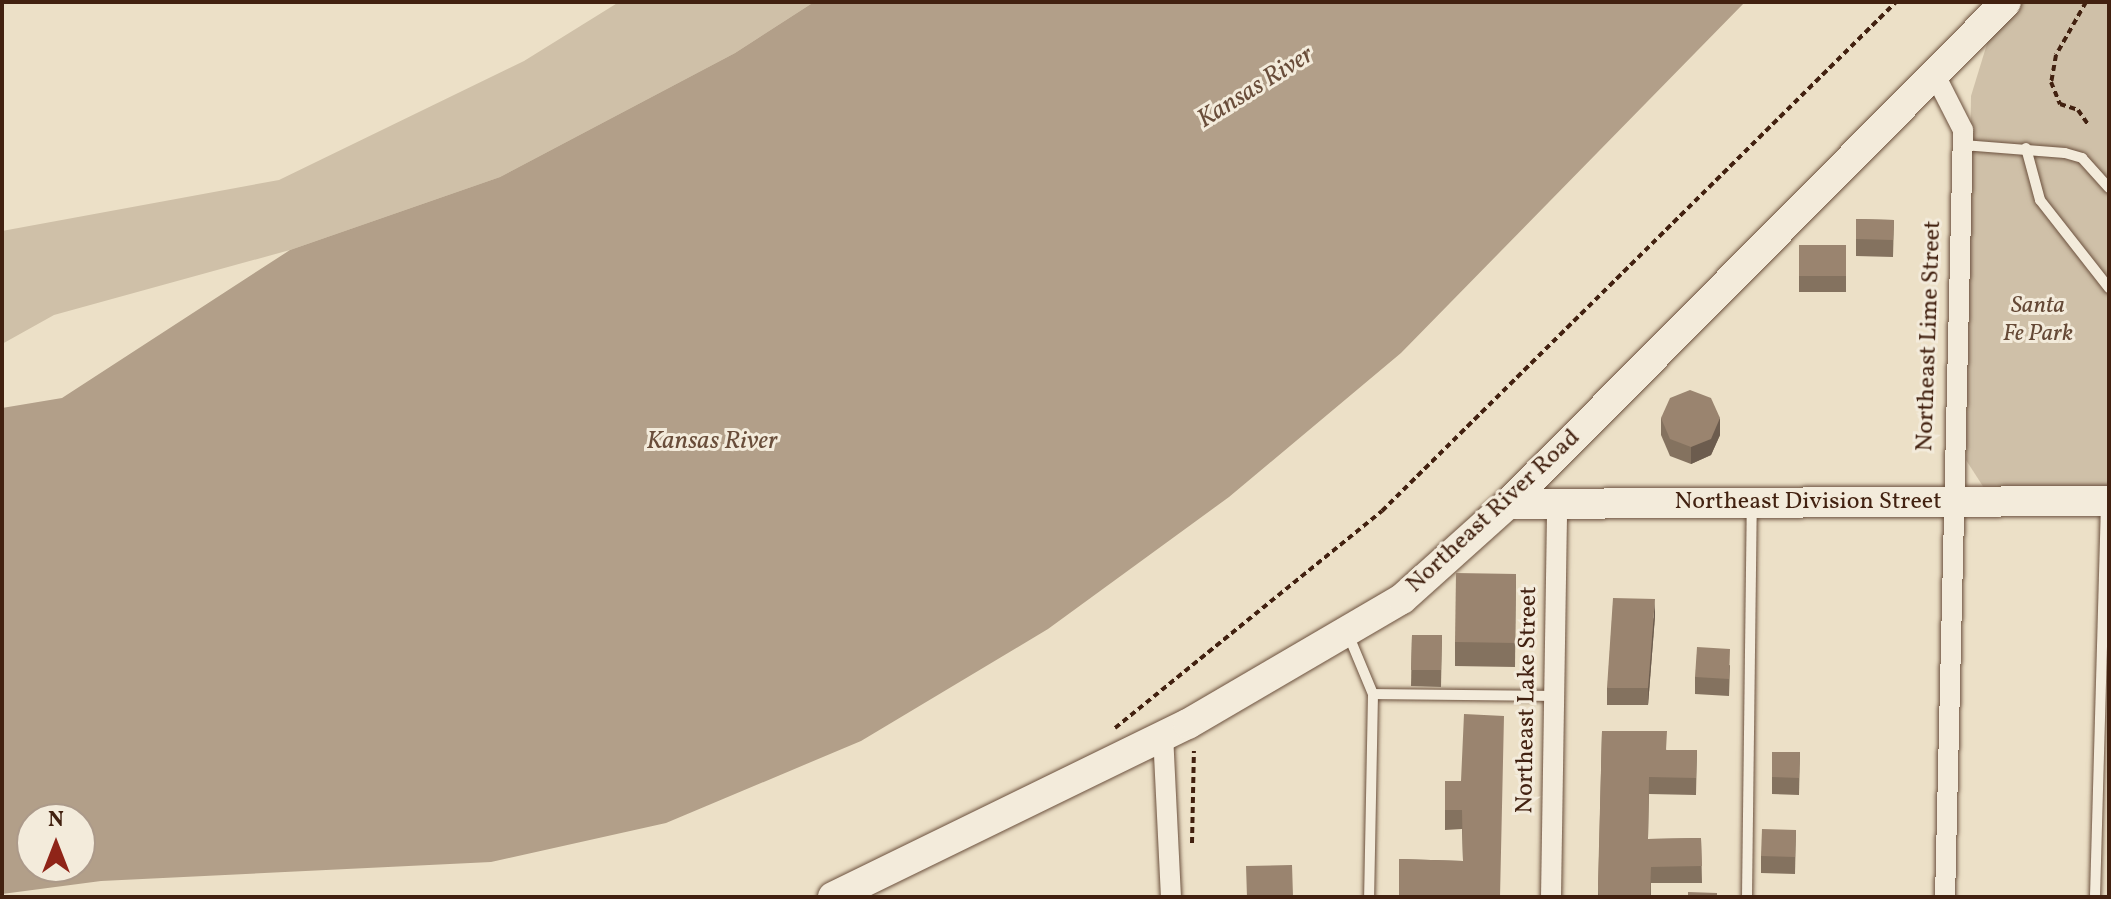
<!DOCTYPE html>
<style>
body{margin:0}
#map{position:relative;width:2111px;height:899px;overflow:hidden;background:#ece0c7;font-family:Vollkorn,serif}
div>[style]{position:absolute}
.green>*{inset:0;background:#cfc0a8}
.water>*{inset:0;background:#b29f89}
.path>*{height:4px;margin-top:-2px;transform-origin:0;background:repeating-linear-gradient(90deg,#422110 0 6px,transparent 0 10px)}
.roads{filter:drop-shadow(0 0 2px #6c513e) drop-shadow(0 0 2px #6c513e)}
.lane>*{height:10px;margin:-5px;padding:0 5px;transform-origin:5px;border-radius:5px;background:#f3ebdb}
.street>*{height:20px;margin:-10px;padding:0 10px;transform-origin:10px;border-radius:10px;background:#f3ebdb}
.secondary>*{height:30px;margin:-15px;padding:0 15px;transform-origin:15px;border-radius:15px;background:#f3ebdb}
.wall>*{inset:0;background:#84725f}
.shaded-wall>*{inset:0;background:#6c5c4e}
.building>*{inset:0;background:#9a846f}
span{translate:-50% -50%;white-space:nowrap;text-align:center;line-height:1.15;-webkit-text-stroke:6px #f3ebdb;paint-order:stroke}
.park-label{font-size:24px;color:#654936;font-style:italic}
.street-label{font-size:24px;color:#422110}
.water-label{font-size:26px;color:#694d3a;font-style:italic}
.frame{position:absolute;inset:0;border:4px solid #422110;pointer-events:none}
.north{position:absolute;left:16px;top:803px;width:80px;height:80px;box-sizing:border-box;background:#f3ebdb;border:2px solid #ac9a8a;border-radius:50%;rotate:0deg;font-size:22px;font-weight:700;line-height:32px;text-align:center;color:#422110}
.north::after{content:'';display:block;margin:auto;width:28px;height:36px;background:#8f2418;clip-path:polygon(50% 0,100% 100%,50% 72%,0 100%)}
</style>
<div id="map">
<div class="green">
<div style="clip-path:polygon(619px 2px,814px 2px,735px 53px,500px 177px,290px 250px,54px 315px,2px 344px,2px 231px,279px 180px,524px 61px)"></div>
<div style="clip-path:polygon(2022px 2px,2109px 2px,2109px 491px,1986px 491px,1966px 460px,1971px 96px,1990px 34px)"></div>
</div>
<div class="water">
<div style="clip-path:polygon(evenodd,814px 2px,1745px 2px,1401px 353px,1229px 497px,1048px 629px,861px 741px,666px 823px,491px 862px,101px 881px,2px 894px,2px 408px,62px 398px,290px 250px,500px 177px,735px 53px,814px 2px,32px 819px,80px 819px,80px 867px,32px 867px,32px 819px)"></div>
</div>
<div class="path">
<div style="left:2086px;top:2px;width:61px;rotate:119.5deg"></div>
<div style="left:2056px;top:55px;width:27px;rotate:100deg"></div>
<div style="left:2051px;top:82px;width:24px;rotate:68deg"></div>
<div style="left:2060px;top:104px;width:19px;rotate:18deg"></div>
<div style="left:2078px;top:110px;width:19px;rotate:55deg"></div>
<div style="left:1115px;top:728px;width:344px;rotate:-39.1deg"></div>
<div style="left:1382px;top:511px;width:723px;rotate:-44.72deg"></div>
<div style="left:1192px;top:843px;width:92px;rotate:-88.8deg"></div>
</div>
<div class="roads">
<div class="lane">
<div style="left:1963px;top:145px;width:102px;rotate:4.5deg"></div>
<div style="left:2065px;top:153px;width:18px;rotate:16deg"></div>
<div style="left:2082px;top:158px;width:40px;rotate:48deg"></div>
<div style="left:2026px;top:148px;width:54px;rotate:74.9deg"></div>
<div style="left:2040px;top:200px;width:112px;rotate:51.9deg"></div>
<div style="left:1348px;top:634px;width:65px;rotate:67.4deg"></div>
<div style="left:1373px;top:694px;width:203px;rotate:91.1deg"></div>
<div style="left:1373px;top:694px;width:181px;rotate:0.6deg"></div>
<div style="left:1747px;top:897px;width:390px;rotate:-89.3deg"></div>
<div style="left:2095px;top:897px;width:393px;rotate:-88.4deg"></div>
</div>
<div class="street">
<div style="left:1934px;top:73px;width:64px;rotate:63deg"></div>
<div style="left:1963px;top:130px;width:767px;rotate:91.34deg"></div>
<div style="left:1163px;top:734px;width:163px;rotate:87.2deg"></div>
<div style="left:1551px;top:897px;width:393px;rotate:-89.1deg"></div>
</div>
<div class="secondary">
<div style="left:1508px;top:504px;width:601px;rotate:-0.29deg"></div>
<div style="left:833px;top:897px;width:395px;rotate:-26deg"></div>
<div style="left:1188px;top:724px;width:248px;rotate:-30.3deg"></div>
<div style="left:1402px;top:599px;width:142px;rotate:-41.9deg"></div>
<div style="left:1508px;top:504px;width:707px;rotate:-45.23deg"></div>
</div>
</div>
<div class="wall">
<div style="clip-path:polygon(1856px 219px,1894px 220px,1893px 257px,1856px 256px)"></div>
<div style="clip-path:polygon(1799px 245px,1846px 245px,1846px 292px,1799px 292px)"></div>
<div style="clip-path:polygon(1661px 418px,1720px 435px,1711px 455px,1691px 464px,1670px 456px,1661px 435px)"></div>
<div style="clip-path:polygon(1516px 574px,1515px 667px,1455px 666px,1455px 642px)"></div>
<div style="clip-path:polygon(1655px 616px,1648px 705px,1607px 705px,1607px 688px)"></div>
<div style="clip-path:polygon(1412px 635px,1442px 635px,1441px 687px,1411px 686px)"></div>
<div style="clip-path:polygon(1730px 665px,1729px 696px,1695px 694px,1695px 677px)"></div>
<div style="clip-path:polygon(1602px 731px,1667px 750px,1697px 750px,1696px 795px,1649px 794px,1648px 839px,1701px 838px,1702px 883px,1651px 883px,1651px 897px,1598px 897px)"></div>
<div style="clip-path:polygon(1772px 752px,1800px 752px,1799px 795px,1772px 794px)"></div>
<div style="clip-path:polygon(1445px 781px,1461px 781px,1500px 897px,1399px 897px,1399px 859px,1463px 861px,1462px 829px,1445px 830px)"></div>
<div style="clip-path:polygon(1796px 830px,1795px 874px,1761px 873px,1761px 856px)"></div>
</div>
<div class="shaded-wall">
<div style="clip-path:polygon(1720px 418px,1720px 435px,1711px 455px,1691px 464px,1691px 447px)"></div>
<div style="clip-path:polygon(1655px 599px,1655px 616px,1648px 705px,1648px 688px)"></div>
</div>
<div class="building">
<div style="clip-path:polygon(1856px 219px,1894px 220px,1893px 240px,1856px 239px)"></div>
<div style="clip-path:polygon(1799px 245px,1846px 245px,1846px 276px,1799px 276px)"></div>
<div style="clip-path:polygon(1690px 390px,1711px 398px,1720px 418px,1711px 439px,1691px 447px,1670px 439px,1661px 418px,1670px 398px)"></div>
<div style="clip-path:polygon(1456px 573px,1516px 574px,1515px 643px,1455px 642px)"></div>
<div style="clip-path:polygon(1613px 598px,1655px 599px,1648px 688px,1607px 688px)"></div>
<div style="clip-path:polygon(1412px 635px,1442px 635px,1441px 670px,1411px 670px)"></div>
<div style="clip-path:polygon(1697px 647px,1730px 649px,1729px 679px,1695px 677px)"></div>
<div style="clip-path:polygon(1464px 714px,1504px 716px,1500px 897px,1448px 897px,1448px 896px,1399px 895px,1399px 859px,1463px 861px,1462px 810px,1445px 810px,1445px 781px,1461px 781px)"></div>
<div style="clip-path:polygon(1602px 731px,1667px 731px,1666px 750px,1697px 750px,1696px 778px,1649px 777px,1648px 839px,1701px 838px,1702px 866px,1651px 867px,1650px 897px,1599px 897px,1598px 884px)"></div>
<div style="clip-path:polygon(1772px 752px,1800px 752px,1799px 778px,1772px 777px)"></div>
<div style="clip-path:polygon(1762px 829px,1796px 830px,1795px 857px,1761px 856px)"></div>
<div style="clip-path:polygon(1292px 865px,1293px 897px,1247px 897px,1246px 866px)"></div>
<div style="clip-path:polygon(1688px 892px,1717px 893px,1717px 897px,1688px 897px)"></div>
</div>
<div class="park-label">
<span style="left:2038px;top:321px">Santa<br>Fe Park</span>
</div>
<div class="street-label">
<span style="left:1930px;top:336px;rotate:-88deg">Northeast Lime Street</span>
<span style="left:1808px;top:503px">Northeast Division Street</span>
<span style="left:1494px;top:512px;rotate:-43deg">Northeast River Road</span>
<span style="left:1528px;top:700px;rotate:-89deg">Northeast Lake Street</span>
</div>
<div class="water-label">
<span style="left:1256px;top:88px;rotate:-32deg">Kansas River</span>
<span style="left:712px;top:442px">Kansas River</span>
</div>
<div class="frame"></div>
<div class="north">N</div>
</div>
